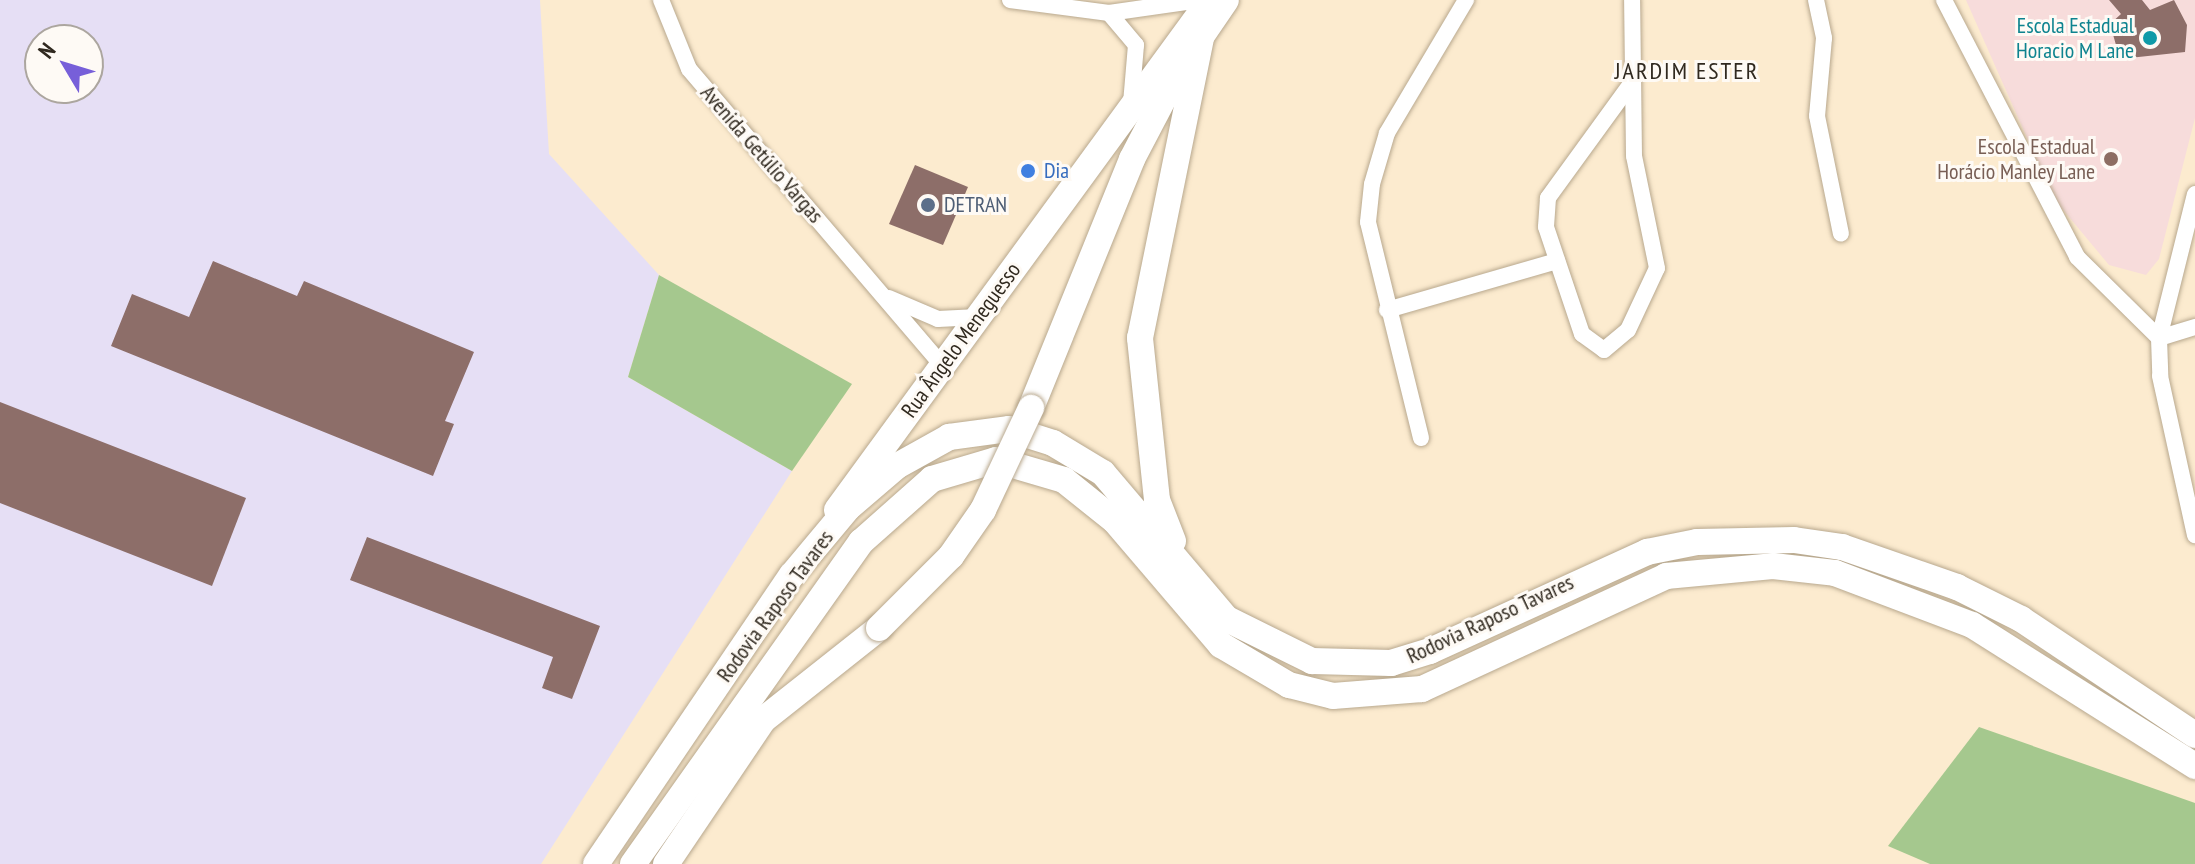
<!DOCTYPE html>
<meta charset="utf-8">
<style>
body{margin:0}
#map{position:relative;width:2195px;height:864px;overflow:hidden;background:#fcebcf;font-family:"PT Sans Narrow",sans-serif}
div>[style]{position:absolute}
.industrial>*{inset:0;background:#e6dff5}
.education>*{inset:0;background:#f7dcdb}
.green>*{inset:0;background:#a5c88e}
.building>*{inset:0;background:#8d6e69}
.roads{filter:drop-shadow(0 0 2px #b8a88e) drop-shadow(0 0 2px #b8a88e)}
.minor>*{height:16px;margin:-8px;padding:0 8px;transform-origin:8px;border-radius:8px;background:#fff}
.primary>*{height:26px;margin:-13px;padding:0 13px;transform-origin:13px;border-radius:13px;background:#fff}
.trunk>*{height:26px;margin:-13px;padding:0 13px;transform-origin:13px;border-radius:13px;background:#fff}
.bridges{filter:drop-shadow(0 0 2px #b8a88e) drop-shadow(0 0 2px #b8a88e)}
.trunk-bridge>*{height:26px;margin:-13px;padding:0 13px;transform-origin:13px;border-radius:13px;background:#fff}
.dots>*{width:22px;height:22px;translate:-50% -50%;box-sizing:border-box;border:4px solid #fefaf5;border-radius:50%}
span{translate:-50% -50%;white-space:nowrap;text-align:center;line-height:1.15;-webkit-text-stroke:6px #fefaf5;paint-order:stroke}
.culture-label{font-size:22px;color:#0d838f}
.right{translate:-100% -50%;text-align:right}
.education-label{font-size:22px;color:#785e54}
.street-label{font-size:22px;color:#30291f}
.shop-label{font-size:22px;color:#366cbe}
.left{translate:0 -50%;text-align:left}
.service-label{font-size:22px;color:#4e5e75}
.neighbourhood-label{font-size:24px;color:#30291f;letter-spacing:2px}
.north{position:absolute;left:24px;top:24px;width:80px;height:80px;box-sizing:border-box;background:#fefaf5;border:2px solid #aca69f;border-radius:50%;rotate:308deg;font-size:22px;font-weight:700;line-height:32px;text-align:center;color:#30291f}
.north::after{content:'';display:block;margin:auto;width:28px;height:36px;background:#775fd9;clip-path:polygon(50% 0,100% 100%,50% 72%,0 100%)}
</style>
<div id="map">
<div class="industrial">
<div style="clip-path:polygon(evenodd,0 0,540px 0,549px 154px,659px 275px,628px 377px,792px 471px,541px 864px,0 864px,0 0,40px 40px,88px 40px,88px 88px,40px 88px,40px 40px)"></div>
</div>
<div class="education">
<div style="clip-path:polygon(1966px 0,2195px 0,2195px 118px,2159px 259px,2146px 275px,2109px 265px,2054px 199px)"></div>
</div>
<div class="green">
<div style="clip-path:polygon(659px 275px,852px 384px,792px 471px,628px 377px)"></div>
<div style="clip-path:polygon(1979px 727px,2195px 803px,2195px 864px,1930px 864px,1888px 846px)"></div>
</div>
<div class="building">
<div style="clip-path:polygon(2109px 0,2142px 0,2150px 10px,2174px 0,2187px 25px,2185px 52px,2120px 59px,2110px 24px,2121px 14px)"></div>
<div style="clip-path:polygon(915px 165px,968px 187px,943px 245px,889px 224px)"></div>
<div style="clip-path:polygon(213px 261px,297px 296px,304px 281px,474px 352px,445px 421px,454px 424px,433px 476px,111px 346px,132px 294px,189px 317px)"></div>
<div style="clip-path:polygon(0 402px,246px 498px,212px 586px,0 503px)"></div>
<div style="clip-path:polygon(367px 537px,600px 626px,572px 699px,542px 688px,553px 657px,350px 580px)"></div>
</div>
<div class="roads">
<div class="minor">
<div style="left:661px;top:0;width:74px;rotate:67.9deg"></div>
<div style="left:689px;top:69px;width:391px;rotate:49.5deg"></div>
<div style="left:1010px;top:0;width:100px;rotate:7.5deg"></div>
<div style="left:1109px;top:13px;width:92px;rotate:-8.1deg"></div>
<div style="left:1816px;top:0;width:39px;rotate:78deg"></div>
<div style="left:1824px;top:38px;width:78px;rotate:95.1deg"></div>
<div style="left:1817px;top:116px;width:120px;rotate:78.5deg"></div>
<div style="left:1944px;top:0;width:289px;rotate:62.6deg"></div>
<div style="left:2077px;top:257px;width:115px;rotate:44.6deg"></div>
<div style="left:1109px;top:13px;width:42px;rotate:49.8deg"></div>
<div style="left:1136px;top:45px;width:58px;rotate:94.9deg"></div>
<div style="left:1630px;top:85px;width:140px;rotate:126deg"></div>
<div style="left:1548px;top:198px;width:29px;rotate:94deg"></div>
<div style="left:1546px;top:227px;width:113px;rotate:71.4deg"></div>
<div style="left:1582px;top:334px;width:27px;rotate:36deg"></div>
<div style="left:1604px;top:350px;width:31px;rotate:-40deg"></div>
<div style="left:1628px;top:330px;width:68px;rotate:-64.9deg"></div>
<div style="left:1657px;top:268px;width:114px;rotate:-101.6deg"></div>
<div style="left:1634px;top:156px;width:156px;rotate:-90.7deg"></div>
<div style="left:2195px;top:194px;width:148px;rotate:104deg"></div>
<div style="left:2159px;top:338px;width:38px;rotate:88deg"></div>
<div style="left:2160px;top:376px;width:163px;rotate:77.6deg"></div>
<div style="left:889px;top:298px;width:53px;rotate:23.2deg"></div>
<div style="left:938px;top:319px;width:40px;rotate:-2.9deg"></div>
<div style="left:1387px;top:310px;width:177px;rotate:-16.1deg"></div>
<div style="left:2159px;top:338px;width:38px;rotate:-17deg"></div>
<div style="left:1421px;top:438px;width:222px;rotate:-103.8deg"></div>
<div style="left:1368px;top:222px;width:38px;rotate:-84deg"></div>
<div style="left:1372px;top:184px;width:53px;rotate:-73.6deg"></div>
<div style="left:1387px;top:133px;width:155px;rotate:-59.3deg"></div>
</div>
<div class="primary">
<div style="left:837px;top:510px;width:632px;rotate:-53.82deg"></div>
</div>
<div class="trunk">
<div style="left:1031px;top:408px;width:269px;rotate:-67.9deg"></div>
<div style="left:1132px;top:159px;width:102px;rotate:-62.4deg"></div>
<div style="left:1179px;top:69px;width:83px;rotate:-55.7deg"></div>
<div style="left:1173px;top:541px;width:44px;rotate:-111.3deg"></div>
<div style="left:1157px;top:500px;width:163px;rotate:-96deg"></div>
<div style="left:1140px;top:338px;width:305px;rotate:-78.5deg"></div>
<div style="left:596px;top:864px;width:349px;rotate:-55.9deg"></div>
<div style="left:792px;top:575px;width:87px;rotate:-50.1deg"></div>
<div style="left:848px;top:508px;width:65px;rotate:-40.6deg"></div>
<div style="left:897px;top:466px;width:60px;rotate:-29.1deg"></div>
<div style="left:949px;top:437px;width:61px;rotate:-7.6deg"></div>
<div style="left:1009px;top:429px;width:46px;rotate:17.7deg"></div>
<div style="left:1053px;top:443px;width:58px;rotate:31deg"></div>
<div style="left:1103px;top:473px;width:192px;rotate:49.7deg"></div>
<div style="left:1227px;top:619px;width:95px;rotate:26.3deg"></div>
<div style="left:1312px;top:661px;width:79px;rotate:1.5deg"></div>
<div style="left:1391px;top:663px;width:41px;rotate:-17.1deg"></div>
<div style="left:1430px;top:651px;width:239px;rotate:-24.5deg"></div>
<div style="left:1647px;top:552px;width:51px;rotate:-11.3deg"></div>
<div style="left:1697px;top:542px;width:97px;rotate:-1.2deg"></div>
<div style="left:1794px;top:540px;width:49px;rotate:8.3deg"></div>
<div style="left:1842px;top:547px;width:122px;rotate:19.2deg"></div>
<div style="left:1957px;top:587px;width:72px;rotate:26.6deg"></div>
<div style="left:2021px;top:619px;width:209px;rotate:33.7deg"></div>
<div style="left:633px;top:864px;width:395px;rotate:-54.7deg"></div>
<div style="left:861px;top:542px;width:95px;rotate:-41.6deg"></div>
<div style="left:932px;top:479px;width:67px;rotate:-16.5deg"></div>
<div style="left:996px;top:460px;width:71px;rotate:16.4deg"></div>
<div style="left:1064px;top:480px;width:65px;rotate:38.8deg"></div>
<div style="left:1115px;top:521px;width:163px;rotate:49.5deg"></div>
<div style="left:1221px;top:645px;width:79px;rotate:30.5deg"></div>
<div style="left:1289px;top:685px;width:45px;rotate:14deg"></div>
<div style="left:1333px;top:696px;width:89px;rotate:-4.5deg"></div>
<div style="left:1422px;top:689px;width:269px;rotate:-24.8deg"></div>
<div style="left:1666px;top:576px;width:107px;rotate:-5.3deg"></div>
<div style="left:1773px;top:566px;width:62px;rotate:6.4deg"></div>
<div style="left:1835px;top:573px;width:147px;rotate:20.8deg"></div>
<div style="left:1972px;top:625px;width:264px;rotate:32.3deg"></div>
<div style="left:666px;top:864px;width:174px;rotate:-56deg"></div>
<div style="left:763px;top:720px;width:148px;rotate:-38.4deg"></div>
</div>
</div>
<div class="bridges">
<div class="trunk-bridge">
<div style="left:879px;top:628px;width:102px;rotate:-45deg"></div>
<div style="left:951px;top:556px;width:56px;rotate:-55.2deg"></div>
<div style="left:983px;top:510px;width:113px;rotate:-64.8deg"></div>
</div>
</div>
<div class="dots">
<div style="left:2150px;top:38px;background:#0f9aa8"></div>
<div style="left:2111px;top:159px;background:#8d6e63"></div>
<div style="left:1028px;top:171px;background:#3f7fe0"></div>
<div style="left:928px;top:205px;background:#5c6f8a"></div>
</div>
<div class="culture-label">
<span class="right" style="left:2134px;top:38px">Escola Estadual<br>Horacio M Lane</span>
</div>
<div class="education-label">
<span class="right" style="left:2095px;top:159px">Escola Estadual<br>Horácio Manley Lane</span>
</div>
<div class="street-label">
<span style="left:762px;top:154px;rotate:49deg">Avenida Getúlio Vargas</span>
<span style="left:961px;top:340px;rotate:-54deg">Rua Ângelo Meneguesso</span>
<span style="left:775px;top:606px;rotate:-54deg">Rodovia Raposo Tavares</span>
<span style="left:1490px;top:619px;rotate:-25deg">Rodovia Raposo Tavares</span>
</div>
<div class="shop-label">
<span class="left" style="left:1044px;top:171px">Dia</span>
</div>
<div class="service-label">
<span class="left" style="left:944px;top:205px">DETRAN</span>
</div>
<div class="neighbourhood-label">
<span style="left:1687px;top:71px">JARDIM ESTER</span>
</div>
<div class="north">N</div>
</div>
